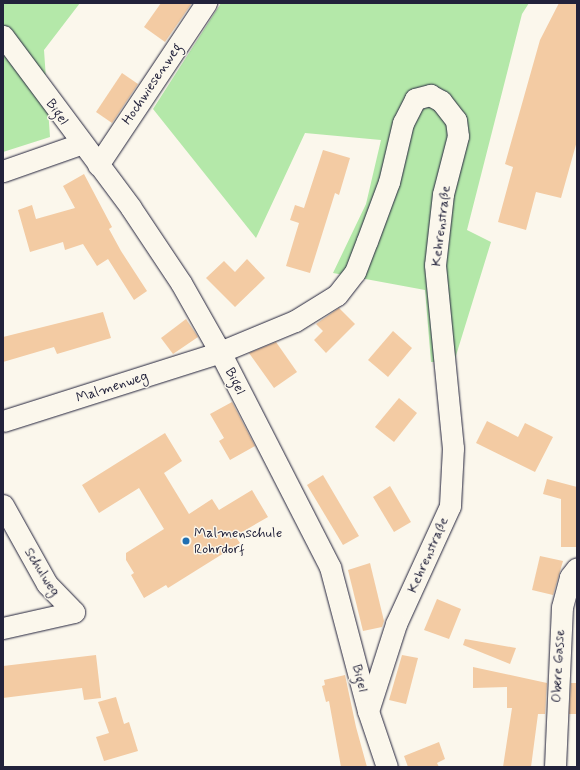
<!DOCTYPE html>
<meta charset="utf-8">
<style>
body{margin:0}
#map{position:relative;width:580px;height:770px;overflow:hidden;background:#fbf7ec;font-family:Mynerve,sans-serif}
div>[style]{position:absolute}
.green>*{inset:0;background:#b4e8a9}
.building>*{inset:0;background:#f3cba3}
.roads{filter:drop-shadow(0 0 1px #22223b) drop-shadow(0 0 1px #22223b)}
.minor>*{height:21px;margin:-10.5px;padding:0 10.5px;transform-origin:10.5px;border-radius:10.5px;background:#fbf7ec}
.dots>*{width:11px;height:11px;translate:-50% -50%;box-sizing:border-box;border:2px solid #fbf7ec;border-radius:50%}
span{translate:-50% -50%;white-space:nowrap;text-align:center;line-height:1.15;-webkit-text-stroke:3px #fbf7ec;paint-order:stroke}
.street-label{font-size:14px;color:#22223b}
.poi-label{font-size:14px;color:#22223b}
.left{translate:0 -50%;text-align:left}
.frame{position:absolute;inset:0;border:4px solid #22223b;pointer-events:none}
</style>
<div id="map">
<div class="green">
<div style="clip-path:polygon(3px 3px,80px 3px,44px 50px,50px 137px,3px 152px)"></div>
<div style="clip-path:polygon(221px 3px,529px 3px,522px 14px,467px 230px,491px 242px,454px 362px,431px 362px,425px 290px,333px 273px,366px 204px,381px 140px,305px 133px,256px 238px,153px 109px)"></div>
</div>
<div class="building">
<div style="clip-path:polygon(161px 3px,192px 3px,165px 42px,144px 27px)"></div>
<div style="clip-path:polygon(559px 3px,577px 3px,577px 141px,561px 198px,536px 192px,526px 230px,498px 222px,513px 167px,505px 164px,540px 40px)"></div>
<div style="clip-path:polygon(122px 73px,138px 84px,112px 123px,96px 112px)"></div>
<div style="clip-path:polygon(323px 150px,350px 158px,339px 195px,335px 193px,310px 273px,286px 266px,299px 223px,290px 220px,295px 205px,304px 208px)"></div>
<div style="clip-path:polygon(84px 174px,112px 227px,109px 229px,121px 251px,147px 291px,134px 300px,108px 259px,97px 266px,83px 244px,65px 250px,63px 242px,30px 252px,18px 210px,32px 205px,36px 219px,75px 208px,63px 186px)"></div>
<div style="clip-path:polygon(247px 259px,265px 278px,235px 307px,206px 278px,224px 261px,235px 272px)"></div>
<div style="clip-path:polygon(339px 308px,355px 324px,326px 353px,314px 340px,323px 331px,316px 324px)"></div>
<div style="clip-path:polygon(103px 312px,111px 338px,57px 354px,54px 347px,3px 362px,3px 337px)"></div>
<div style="clip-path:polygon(186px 319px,198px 337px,173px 354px,161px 338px)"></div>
<div style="clip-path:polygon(393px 331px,412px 348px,388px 377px,368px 360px)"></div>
<div style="clip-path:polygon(276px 342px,297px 372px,274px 388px,249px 353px)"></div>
<div style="clip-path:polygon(399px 398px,417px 413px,394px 442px,375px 427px)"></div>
<div style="clip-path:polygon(232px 402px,255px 446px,230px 460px,219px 441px,224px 438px,210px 414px)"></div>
<div style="clip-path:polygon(487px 421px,518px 437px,525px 423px,553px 437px,535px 472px,476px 443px)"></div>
<div style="clip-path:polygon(165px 433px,182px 461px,164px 473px,189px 514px,212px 499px,219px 510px,252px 490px,268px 517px,235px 536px,240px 543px,168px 588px,166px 585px,144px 598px,131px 575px,134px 573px,126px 560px,126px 553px,164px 529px,139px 488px,99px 513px,82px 485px)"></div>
<div style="clip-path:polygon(323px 475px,359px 536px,343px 545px,307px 485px)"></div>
<div style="clip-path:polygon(547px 479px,577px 487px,577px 547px,561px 547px,561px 499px,543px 494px)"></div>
<div style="clip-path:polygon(390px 486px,411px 522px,394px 532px,373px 497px)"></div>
<div style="clip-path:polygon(540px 556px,563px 561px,553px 595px,532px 590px)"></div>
<div style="clip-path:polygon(370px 563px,384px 621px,382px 627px,363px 631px,348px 570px)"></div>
<div style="clip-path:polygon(437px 599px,461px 609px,449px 639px,424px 630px)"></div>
<div style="clip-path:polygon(465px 639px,516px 648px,510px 664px,463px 645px)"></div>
<div style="clip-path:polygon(96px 655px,101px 698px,84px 700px,82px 688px,3px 698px,3px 666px)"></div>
<div style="clip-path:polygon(402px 655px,418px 658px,406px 704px,389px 700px)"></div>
<div style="clip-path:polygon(473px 667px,547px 683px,545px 714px,538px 714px,531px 767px,503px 767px,512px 708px,507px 708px,507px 687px,473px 688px)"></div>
<div style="clip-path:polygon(345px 675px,356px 727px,367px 767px,341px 767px,329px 701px,326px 702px,322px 686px,325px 685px,324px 680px)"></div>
<div style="clip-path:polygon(571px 683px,577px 683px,577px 714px,569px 714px)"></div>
<div style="clip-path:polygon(116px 697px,124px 724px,129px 722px,138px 751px,104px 761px,96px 737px,109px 733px,98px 702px)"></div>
<div style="clip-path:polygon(439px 742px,445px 759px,437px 763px,439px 767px,408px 767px,404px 756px)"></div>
</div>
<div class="roads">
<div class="minor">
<div style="left:3px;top:36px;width:214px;rotate:53.3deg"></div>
<div style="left:131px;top:208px;width:90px;rotate:56.3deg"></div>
<div style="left:181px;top:283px;width:79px;rotate:60.5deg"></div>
<div style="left:220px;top:352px;width:242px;rotate:62.9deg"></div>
<div style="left:330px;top:567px;width:149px;rotate:75.2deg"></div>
<div style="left:368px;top:711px;width:59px;rotate:71.3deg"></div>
<div style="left:98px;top:165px;width:195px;rotate:-56.3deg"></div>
<div style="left:3px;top:171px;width:82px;rotate:-19.3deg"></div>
<div style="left:3px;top:421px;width:228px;rotate:-17.6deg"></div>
<div style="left:220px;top:352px;width:81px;rotate:-22.5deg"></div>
<div style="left:295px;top:321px;width:49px;rotate:-31.8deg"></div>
<div style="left:337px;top:295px;width:29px;rotate:-52deg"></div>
<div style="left:355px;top:272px;width:33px;rotate:-69deg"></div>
<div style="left:367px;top:241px;width:63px;rotate:-69.6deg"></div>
<div style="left:389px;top:182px;width:61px;rotate:-76.7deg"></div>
<div style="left:403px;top:123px;width:27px;rotate:-63deg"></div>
<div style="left:415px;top:99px;width:16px;rotate:-15deg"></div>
<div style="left:430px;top:95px;width:13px;rotate:29deg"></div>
<div style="left:441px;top:101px;width:24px;rotate:52deg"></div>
<div style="left:456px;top:120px;width:16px;rotate:83deg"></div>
<div style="left:458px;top:136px;width:60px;rotate:104.5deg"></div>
<div style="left:443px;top:194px;width:71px;rotate:96.4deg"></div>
<div style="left:435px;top:265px;width:184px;rotate:84.4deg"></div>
<div style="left:453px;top:448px;width:58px;rotate:93deg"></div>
<div style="left:450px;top:506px;width:130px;rotate:114.6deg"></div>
<div style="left:396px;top:624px;width:91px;rotate:107.8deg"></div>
<div style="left:3px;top:505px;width:90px;rotate:60.9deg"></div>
<div style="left:47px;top:584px;width:39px;rotate:46deg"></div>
<div style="left:74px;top:612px;width:73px;rotate:167.3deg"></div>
<div style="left:555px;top:767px;width:160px;rotate:-87.5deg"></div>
<div style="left:562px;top:607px;width:31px;rotate:-75deg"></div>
<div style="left:570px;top:577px;width:11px;rotate:-52deg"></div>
</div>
</div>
<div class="dots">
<div style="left:186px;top:541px;background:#1f6fb2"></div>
</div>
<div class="street-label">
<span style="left:152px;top:84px;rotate:-56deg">Hochwiesenweg</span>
<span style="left:57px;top:112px;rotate:54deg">Bigel</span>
<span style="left:441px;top:226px;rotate:-83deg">Kehrenstraße</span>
<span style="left:235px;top:381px;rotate:63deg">Bigel</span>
<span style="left:112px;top:387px;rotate:-18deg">Malmenweg</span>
<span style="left:428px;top:555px;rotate:-66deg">Kehrenstraße</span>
<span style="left:42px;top:572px;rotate:58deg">Schulweg</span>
<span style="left:558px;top:666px;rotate:-87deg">Obere Gasse</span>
<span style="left:360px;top:678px;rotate:76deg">Bigel</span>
</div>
<div class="poi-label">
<span class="left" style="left:194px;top:541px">Malmenschule<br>Rohrdorf</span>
</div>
<div class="frame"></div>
</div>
